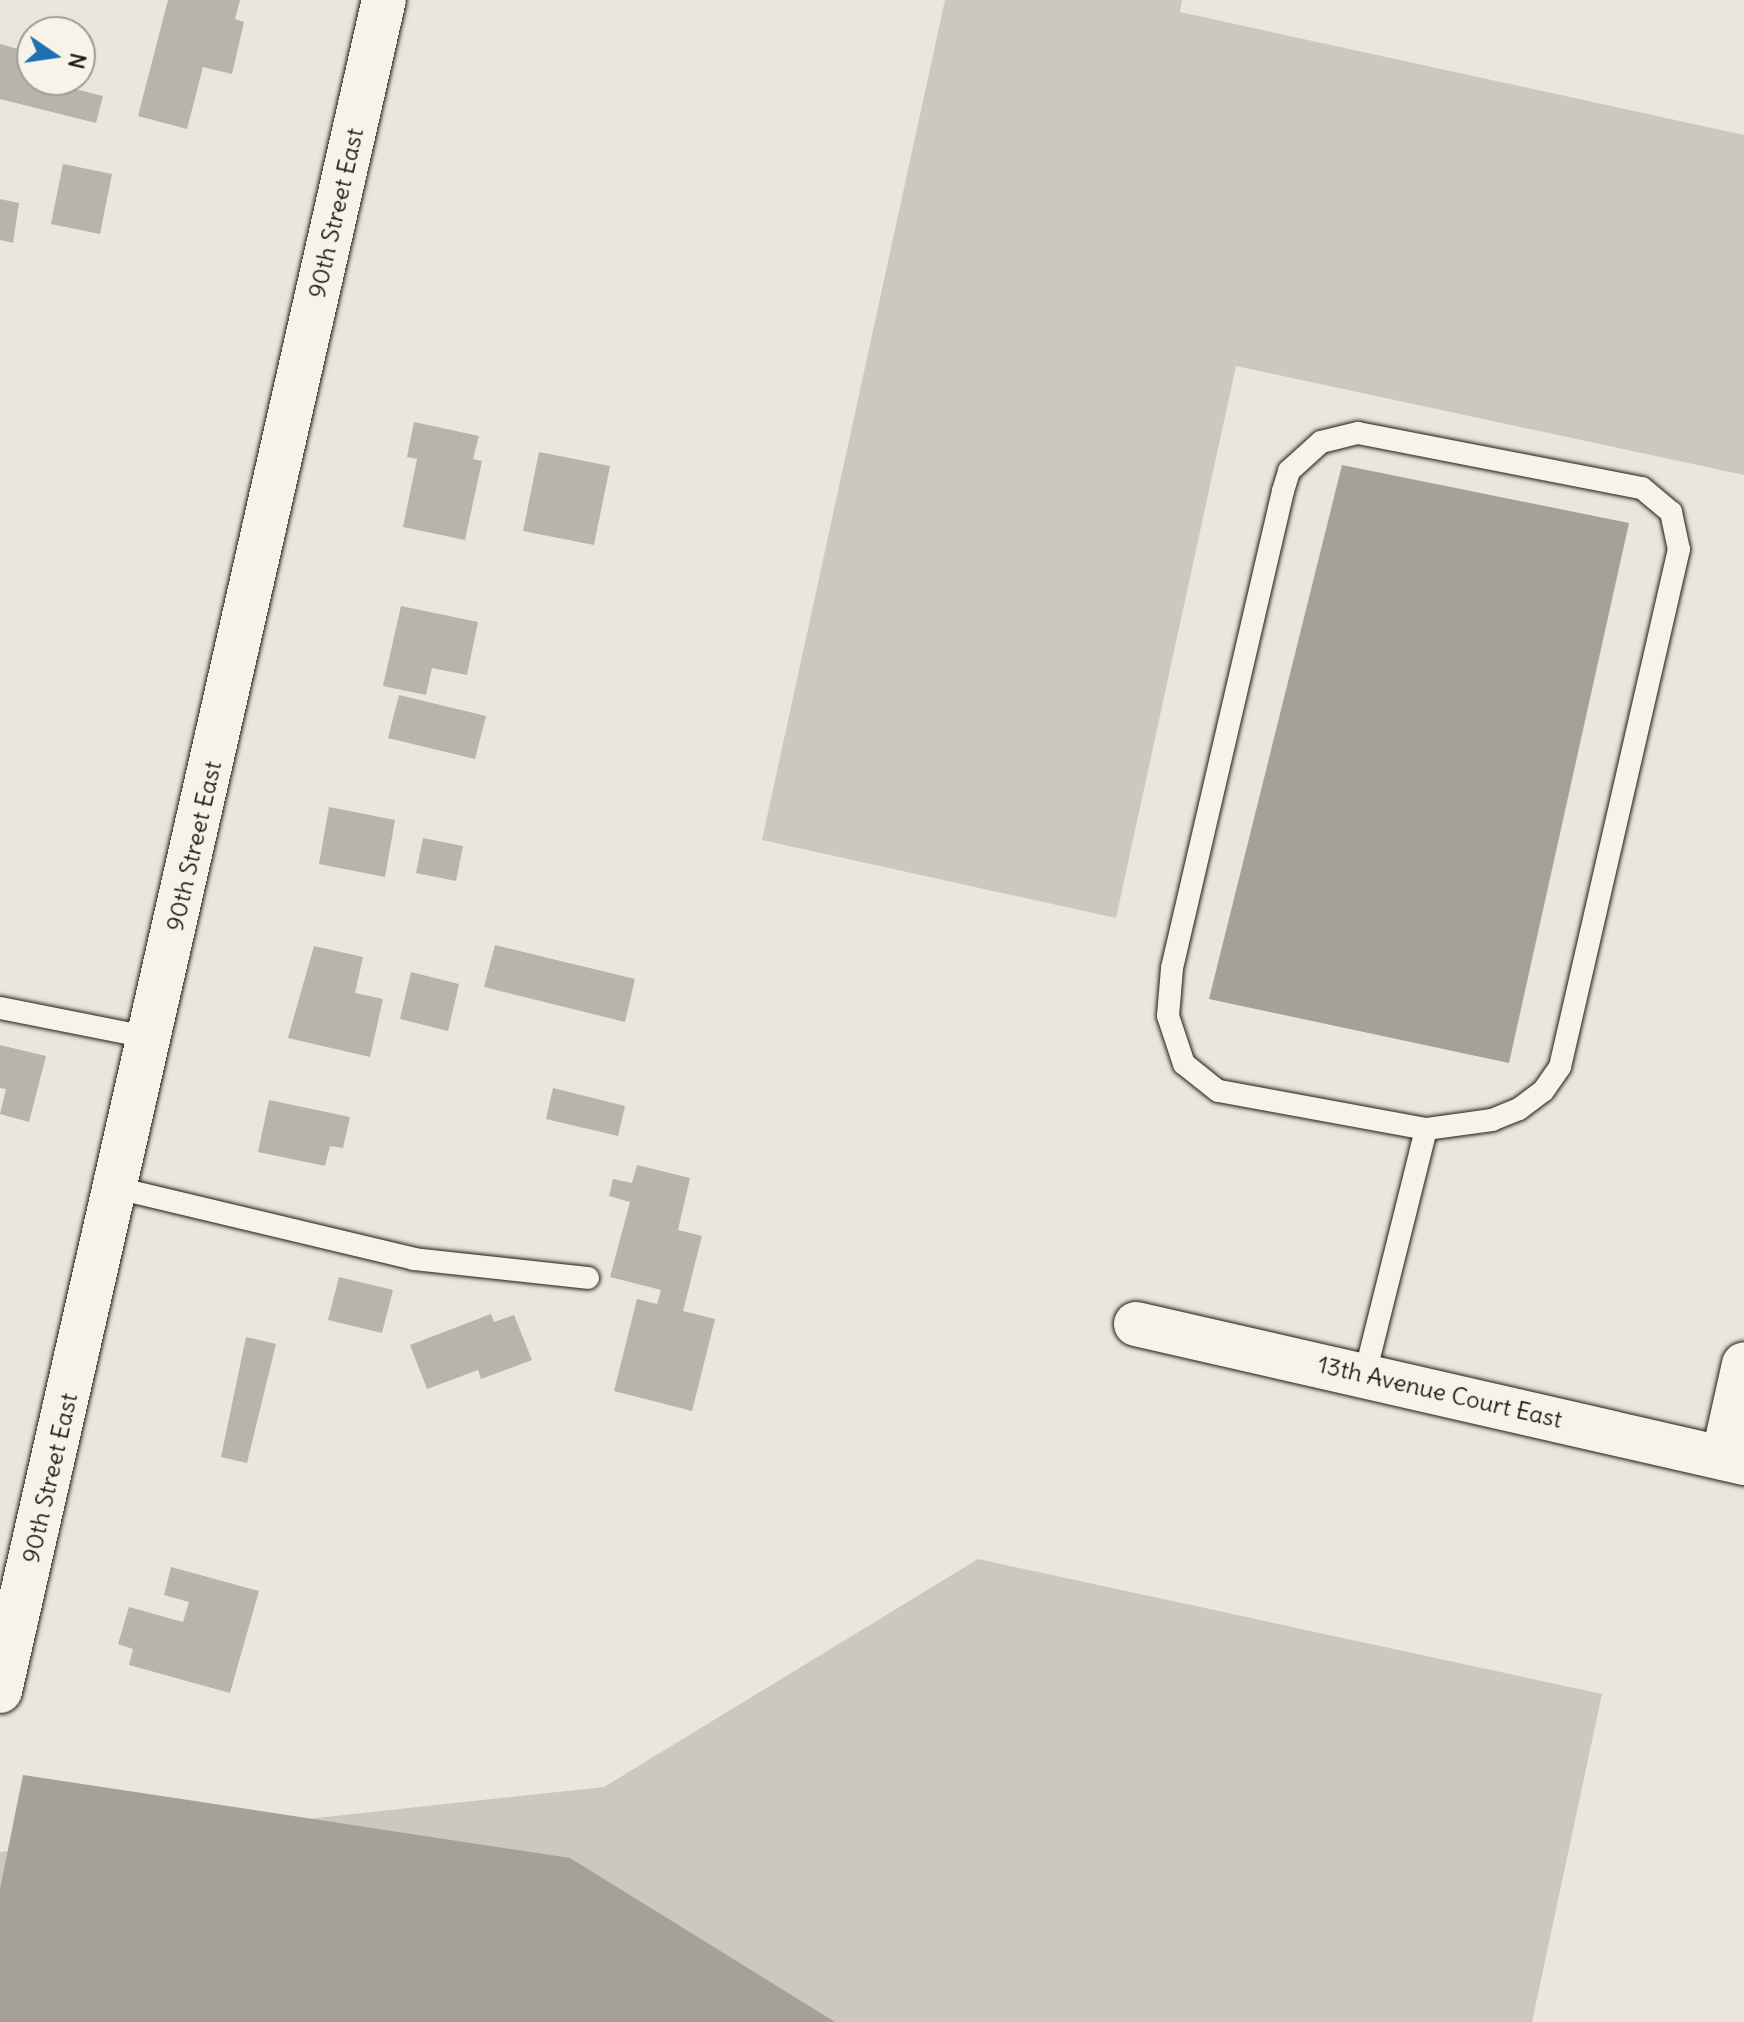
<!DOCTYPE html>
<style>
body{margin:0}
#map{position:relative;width:1744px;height:2022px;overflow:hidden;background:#eae6dc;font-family:Delius,sans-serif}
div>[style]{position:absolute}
.green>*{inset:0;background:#ccc8c0}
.water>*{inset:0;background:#a3a19a}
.building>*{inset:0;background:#b6b4ac}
.roads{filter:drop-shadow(0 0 2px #1c1c1c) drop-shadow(0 0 2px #1c1c1c)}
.service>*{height:22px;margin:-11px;padding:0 11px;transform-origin:11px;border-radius:11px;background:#f7f3e8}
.minor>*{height:44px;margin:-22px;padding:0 22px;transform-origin:22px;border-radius:22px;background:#f7f3e8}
span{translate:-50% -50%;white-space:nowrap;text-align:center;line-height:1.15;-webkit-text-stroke:6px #f7f3e8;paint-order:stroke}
.street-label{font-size:24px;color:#1c1c1c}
.north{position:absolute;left:16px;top:16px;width:80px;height:80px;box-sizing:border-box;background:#f7f3e8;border:2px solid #9f9d96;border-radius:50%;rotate:103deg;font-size:22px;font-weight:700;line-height:32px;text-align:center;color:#1c1c1c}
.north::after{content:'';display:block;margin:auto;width:28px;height:36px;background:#1f6fb2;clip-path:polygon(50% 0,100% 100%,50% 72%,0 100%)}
</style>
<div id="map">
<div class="green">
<div style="clip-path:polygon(945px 0,1182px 0,1180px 12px,1744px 135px,1744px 475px,1236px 366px,1116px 918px,762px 840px)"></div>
<div style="clip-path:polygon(978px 1559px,1602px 1694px,1532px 2022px,0 2022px,0 1852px,604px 1787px)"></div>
</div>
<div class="water">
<div style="clip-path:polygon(1342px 465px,1629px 523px,1509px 1063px,1209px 999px)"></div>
<div style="clip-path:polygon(23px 1775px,570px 1858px,835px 2022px,0 2022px,0 1889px)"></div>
</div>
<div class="building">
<div style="clip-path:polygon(168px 0,240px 0,235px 19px,244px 22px,232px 74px,203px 67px,187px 129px,138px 116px)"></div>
<div style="clip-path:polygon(0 44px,32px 53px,32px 80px,73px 80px,71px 88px,103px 96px,96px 123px,0 99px)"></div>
<div style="clip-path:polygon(63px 164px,112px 174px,100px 234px,51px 224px)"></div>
<div style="clip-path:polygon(0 199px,19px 203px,13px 243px,0 240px)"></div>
<div style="clip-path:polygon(414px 422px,479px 436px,473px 459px,482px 461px,465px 540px,403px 527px,417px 459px,407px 457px)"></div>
<div style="clip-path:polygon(539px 452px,610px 466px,594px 545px,523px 531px)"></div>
<div style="clip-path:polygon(401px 606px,478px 622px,467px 675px,432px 668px,426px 695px,383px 686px)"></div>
<div style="clip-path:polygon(399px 695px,486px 716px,475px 759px,388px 738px)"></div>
<div style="clip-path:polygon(329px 807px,395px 820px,385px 877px,319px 864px)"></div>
<div style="clip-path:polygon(423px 838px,463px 846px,456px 881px,416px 873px)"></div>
<div style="clip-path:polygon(495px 945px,635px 979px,625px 1022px,484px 987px)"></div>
<div style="clip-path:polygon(314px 946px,363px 957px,355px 993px,383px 999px,370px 1057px,288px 1038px)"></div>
<div style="clip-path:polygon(411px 972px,459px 984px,448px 1031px,400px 1019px)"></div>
<div style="clip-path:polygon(0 1045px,46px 1056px,29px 1122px,0 1114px,6px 1089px,0 1088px)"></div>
<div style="clip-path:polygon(553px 1088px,625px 1106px,618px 1136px,546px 1119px)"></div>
<div style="clip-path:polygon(269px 1100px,350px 1117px,343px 1148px,330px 1146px,325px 1166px,258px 1152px)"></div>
<div style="clip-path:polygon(637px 1165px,690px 1178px,678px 1230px,702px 1236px,683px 1311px,715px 1319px,692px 1411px,614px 1391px,637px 1299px,657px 1304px,661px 1290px,610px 1277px,630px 1202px,609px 1196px,613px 1179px,632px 1183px)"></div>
<div style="clip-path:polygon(339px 1277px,393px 1290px,382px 1333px,328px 1320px)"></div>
<div style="clip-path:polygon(491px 1314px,494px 1322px,514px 1315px,532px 1360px,481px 1379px,478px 1370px,427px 1389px,410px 1345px)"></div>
<div style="clip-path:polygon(246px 1337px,276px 1344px,247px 1463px,221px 1457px)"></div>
<div style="clip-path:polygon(171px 1567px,259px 1591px,230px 1693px,129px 1665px,133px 1649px,118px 1644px,129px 1607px,183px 1622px,189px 1602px,164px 1595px)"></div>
</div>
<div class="roads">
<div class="service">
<div style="left:1358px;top:433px;width:289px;rotate:11deg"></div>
<div style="left:1642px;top:488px;width:38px;rotate:40deg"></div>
<div style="left:1671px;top:512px;width:38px;rotate:78deg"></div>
<div style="left:1679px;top:549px;width:531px;rotate:102.94deg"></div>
<div style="left:1560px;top:1067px;width:29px;rotate:125deg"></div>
<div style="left:1543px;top:1091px;width:30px;rotate:143deg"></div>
<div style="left:1519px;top:1109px;width:29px;rotate:158deg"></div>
<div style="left:1492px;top:1120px;width:67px;rotate:172.2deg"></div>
<div style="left:1426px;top:1129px;width:211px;rotate:-169.6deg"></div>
<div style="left:1218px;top:1091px;width:43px;rotate:-141.5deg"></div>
<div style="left:1184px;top:1064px;width:51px;rotate:-108.4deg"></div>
<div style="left:1168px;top:1016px;width:48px;rotate:-85.2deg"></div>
<div style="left:1172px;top:968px;width:490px;rotate:-76.9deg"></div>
<div style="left:1283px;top:491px;width:21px;rotate:-73deg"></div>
<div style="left:1289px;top:471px;width:43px;rotate:-42.2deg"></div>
<div style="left:1321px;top:442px;width:38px;rotate:-14deg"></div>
<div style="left:0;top:1008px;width:154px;rotate:11.2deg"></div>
<div style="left:117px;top:1188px;width:305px;rotate:13.4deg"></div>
<div style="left:414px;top:1259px;width:175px;rotate:6.2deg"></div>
<div style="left:1365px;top:1374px;width:252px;rotate:-76deg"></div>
</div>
<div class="minor">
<div style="left:1136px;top:1324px;width:624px;rotate:12.88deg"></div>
<div style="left:1723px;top:1458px;width:96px;rotate:-77.4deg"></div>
<div style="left:0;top:1691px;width:1734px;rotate:-77.21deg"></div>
</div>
</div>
<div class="street-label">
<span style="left:336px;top:213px;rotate:-77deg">90th Street East</span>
<span style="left:194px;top:846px;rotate:-77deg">90th Street East</span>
<span style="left:1440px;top:1392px;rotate:13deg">13th Avenue Court East</span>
<span style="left:50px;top:1478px;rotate:-77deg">90th Street East</span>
</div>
<div class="north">N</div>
</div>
